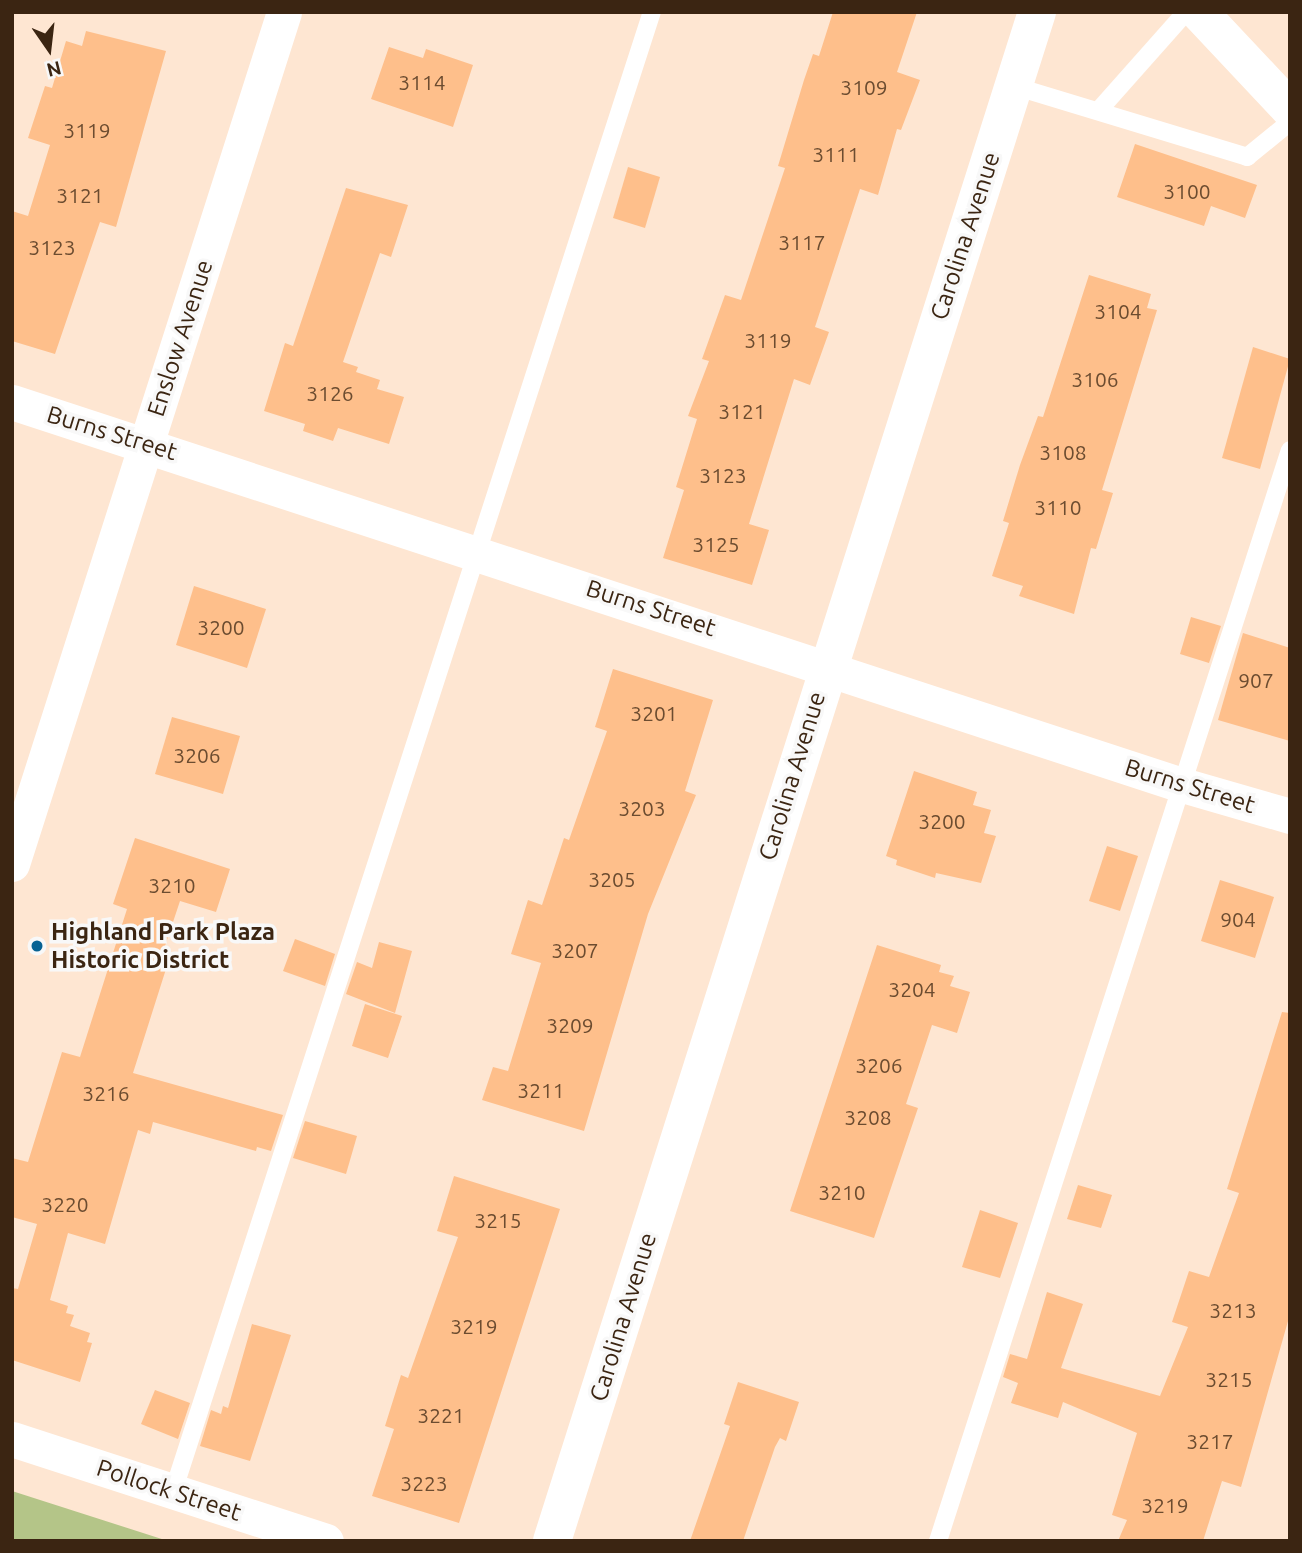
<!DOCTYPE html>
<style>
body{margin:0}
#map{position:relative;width:1302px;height:1553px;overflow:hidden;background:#fee6d2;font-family:Ubuntu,sans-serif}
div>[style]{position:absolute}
.green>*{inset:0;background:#b4c588}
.building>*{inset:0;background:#febf8b}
.lane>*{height:18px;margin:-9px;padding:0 9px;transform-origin:9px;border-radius:9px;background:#fff}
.street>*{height:35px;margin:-17.5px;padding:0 17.5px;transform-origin:17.5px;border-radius:17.5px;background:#fff}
.secondary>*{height:38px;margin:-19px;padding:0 19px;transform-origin:19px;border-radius:19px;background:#fff}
.dots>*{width:19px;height:19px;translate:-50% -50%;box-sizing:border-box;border:4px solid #f8f8f8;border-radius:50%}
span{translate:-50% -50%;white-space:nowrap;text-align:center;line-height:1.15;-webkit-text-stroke:7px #f8f8f8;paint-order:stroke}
.number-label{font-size:21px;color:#6c4c30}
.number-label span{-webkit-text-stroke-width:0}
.street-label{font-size:24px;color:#3b2512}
.poi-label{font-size:24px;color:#3b2512;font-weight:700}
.left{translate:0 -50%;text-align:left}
.frame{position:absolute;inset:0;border:14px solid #3b2512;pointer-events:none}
.north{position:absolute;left:14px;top:14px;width:70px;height:70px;-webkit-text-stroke:5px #f8f8f8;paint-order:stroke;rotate:166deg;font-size:19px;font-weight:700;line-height:28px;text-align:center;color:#3b2512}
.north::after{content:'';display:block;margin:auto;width:24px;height:32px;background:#3b2512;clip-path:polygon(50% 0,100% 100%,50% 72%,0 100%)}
</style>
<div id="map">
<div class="green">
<div style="clip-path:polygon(12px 1491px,168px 1541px,12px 1541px)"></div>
</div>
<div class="building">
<div style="clip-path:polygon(833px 12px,917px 12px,897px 72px,920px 80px,901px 130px,897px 129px,878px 195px,860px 189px,815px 327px,829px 332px,810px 385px,794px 379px,749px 524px,769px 530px,752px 585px,663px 558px,684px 490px,676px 487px,697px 419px,688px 416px,709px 361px,702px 359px,725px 295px,741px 300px,785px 168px,778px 166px,804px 80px,813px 54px,819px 56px)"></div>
<div style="clip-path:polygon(86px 31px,166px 51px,116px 227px,100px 222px,55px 354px,12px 341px,12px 211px,28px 216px,50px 145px,28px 138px,45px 86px,52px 88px,66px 41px,82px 46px)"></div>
<div style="clip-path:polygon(389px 47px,423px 58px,426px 49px,473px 65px,453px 127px,371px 99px)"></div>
<div style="clip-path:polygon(1135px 144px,1257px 185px,1245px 218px,1211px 206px,1204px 226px,1117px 197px)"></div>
<div style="clip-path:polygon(628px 167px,660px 177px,645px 228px,613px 218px)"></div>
<div style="clip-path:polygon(346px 188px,408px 205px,391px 257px,380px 253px,343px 362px,358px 367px,356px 372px,380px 380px,377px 389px,404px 397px,389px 444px,338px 428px,333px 441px,303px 431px,305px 424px,264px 411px,285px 343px,293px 346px)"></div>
<div style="clip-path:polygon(1089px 275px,1151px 294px,1147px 308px,1157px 310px,1102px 490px,1113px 493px,1096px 549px,1091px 548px,1074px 614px,1019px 596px,1023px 586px,992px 576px,1009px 523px,1003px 521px,1020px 465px,1038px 416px,1043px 417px)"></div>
<div style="clip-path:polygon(1253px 347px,1290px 359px,1260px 469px,1222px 458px)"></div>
<div style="clip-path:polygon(194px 586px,266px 609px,247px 668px,176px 645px)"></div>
<div style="clip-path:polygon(1191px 617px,1221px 626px,1209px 663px,1180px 654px)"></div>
<div style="clip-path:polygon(1243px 633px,1290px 648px,1290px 741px,1218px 720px)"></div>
<div style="clip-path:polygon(613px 669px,713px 700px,685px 791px,696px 795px,648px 914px,584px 1131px,482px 1100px,493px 1067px,508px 1071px,541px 963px,511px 954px,528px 900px,542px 905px,564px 838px,569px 840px,607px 731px,595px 727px)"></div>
<div style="clip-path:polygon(172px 717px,240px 736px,223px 794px,155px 774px)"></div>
<div style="clip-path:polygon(914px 771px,977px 792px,973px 805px,991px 810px,984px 833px,996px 836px,981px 883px,936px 873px,935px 878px,896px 865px,897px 860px,886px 856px)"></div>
<div style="clip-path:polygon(135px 838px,230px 869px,216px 912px,180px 901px,158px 967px,166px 969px,133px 1073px,283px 1115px,271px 1151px,257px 1147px,256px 1151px,153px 1122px,150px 1134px,138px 1130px,105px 1244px,68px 1233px,50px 1300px,68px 1306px,66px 1313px,74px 1315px,70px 1326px,90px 1333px,87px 1342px,92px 1343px,80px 1382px,12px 1360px,12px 1288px,18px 1289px,37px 1224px,12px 1217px,12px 1158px,28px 1162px,62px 1052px,80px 1057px,127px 909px,113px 904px)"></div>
<div style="clip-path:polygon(1107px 846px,1138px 856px,1120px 911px,1089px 901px)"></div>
<div style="clip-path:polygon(1220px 880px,1274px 897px,1255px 958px,1201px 941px)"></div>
<div style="clip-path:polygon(295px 939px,335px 954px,325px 986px,283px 971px)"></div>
<div style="clip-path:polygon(379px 942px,412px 951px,395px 1013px,346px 994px,357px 962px,372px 968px)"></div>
<div style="clip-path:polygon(877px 945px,941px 965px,939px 972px,954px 976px,950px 986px,970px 992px,957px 1033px,932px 1025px,906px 1104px,918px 1108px,874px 1238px,790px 1211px)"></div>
<div style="clip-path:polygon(365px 1004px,402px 1016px,388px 1058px,352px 1046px)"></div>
<div style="clip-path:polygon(1282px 1012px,1290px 1013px,1290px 1314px,1241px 1487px,1222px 1481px,1203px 1541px,1118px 1541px,1127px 1520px,1112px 1515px,1137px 1433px,1063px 1402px,1058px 1418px,1011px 1403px,1018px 1383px,1003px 1377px,1010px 1354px,1027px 1359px,1047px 1292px,1083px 1304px,1061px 1368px,1160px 1396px,1188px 1327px,1172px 1322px,1189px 1271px,1209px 1277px,1239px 1193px,1227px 1189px)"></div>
<div style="clip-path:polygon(305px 1121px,357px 1136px,346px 1174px,293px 1158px)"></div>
<div style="clip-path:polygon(454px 1176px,560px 1209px,459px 1523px,372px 1496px,394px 1429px,385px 1426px,401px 1375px,408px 1378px,458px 1237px,437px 1231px)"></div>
<div style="clip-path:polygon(1078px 1185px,1112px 1195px,1101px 1228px,1067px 1219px)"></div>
<div style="clip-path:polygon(980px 1210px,1018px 1223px,1000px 1278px,962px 1267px)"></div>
<div style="clip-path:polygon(252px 1324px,291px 1335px,250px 1461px,200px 1446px,211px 1410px,221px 1414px,223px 1406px,228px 1408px)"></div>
<div style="clip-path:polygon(738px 1382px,799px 1402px,786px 1441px,780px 1438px,775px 1447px,743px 1541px,690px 1541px,730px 1426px,724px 1424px)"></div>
<div style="clip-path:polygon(155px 1390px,190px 1403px,178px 1439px,141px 1424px)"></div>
</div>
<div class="lane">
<div style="left:1014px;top:86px;width:244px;rotate:16.9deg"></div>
<div style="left:1247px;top:157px;width:55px;rotate:-39.1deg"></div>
<div style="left:1099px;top:110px;width:131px;rotate:-48.4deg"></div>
<div style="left:173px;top:1492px;width:1556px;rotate:-72.07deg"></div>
<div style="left:938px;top:1541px;width:1146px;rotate:-72.12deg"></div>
</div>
<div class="street">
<div style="left:12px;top:402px;width:1228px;rotate:18.13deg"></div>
<div style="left:1179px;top:784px;width:116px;rotate:16.1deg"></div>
<div style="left:12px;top:864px;width:894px;rotate:-72.29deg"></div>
<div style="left:12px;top:1439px;width:330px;rotate:18deg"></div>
</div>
<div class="secondary">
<div style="left:1199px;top:12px;width:133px;rotate:46.8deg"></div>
<div style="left:552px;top:1541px;width:1604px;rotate:-72.4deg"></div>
</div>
<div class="dots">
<div style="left:37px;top:946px;background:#076293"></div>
</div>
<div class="number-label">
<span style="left:422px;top:82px">3114</span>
<span style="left:864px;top:87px">3109</span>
<span style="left:87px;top:130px">3119</span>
<span style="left:836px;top:154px">3111</span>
<span style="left:1187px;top:191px">3100</span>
<span style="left:80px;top:195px">3121</span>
<span style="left:802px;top:242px">3117</span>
<span style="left:52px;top:247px">3123</span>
<span style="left:1118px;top:311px">3104</span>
<span style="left:768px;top:340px">3119</span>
<span style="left:1095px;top:379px">3106</span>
<span style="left:330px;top:393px">3126</span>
<span style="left:742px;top:411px">3121</span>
<span style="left:1063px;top:452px">3108</span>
<span style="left:723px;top:475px">3123</span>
<span style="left:1058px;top:507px">3110</span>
<span style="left:716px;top:544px">3125</span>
<span style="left:221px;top:627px">3200</span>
<span style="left:1256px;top:680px">907</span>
<span style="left:654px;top:713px">3201</span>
<span style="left:197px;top:755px">3206</span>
<span style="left:642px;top:808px">3203</span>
<span style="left:942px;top:821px">3200</span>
<span style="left:612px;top:879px">3205</span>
<span style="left:172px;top:885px">3210</span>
<span style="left:1238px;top:919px">904</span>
<span style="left:575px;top:950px">3207</span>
<span style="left:912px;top:989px">3204</span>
<span style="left:570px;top:1025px">3209</span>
<span style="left:879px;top:1065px">3206</span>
<span style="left:541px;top:1090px">3211</span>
<span style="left:106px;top:1093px">3216</span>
<span style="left:868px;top:1117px">3208</span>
<span style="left:842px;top:1192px">3210</span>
<span style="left:65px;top:1204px">3220</span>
<span style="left:498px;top:1220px">3215</span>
<span style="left:1233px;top:1310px">3213</span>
<span style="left:474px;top:1326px">3219</span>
<span style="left:1229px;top:1379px">3215</span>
<span style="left:441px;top:1415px">3221</span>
<span style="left:1210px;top:1441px">3217</span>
<span style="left:424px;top:1483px">3223</span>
<span style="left:1165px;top:1505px">3219</span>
</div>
<div class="street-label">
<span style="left:965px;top:236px;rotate:-72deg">Carolina Avenue</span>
<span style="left:180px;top:338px;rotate:-72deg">Enslow Avenue</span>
<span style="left:112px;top:433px;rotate:17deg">Burns Street</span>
<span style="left:651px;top:608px;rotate:18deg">Burns Street</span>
<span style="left:792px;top:776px;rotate:-73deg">Carolina Avenue</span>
<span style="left:1190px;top:786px;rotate:17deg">Burns Street</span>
<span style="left:623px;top:1317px;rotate:-73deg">Carolina Avenue</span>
<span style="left:169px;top:1490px;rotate:18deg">Pollock Street</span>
</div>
<div class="poi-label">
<span class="left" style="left:51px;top:946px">Highland Park Plaza<br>Historic District</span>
</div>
<div class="frame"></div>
<div class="north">N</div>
</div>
